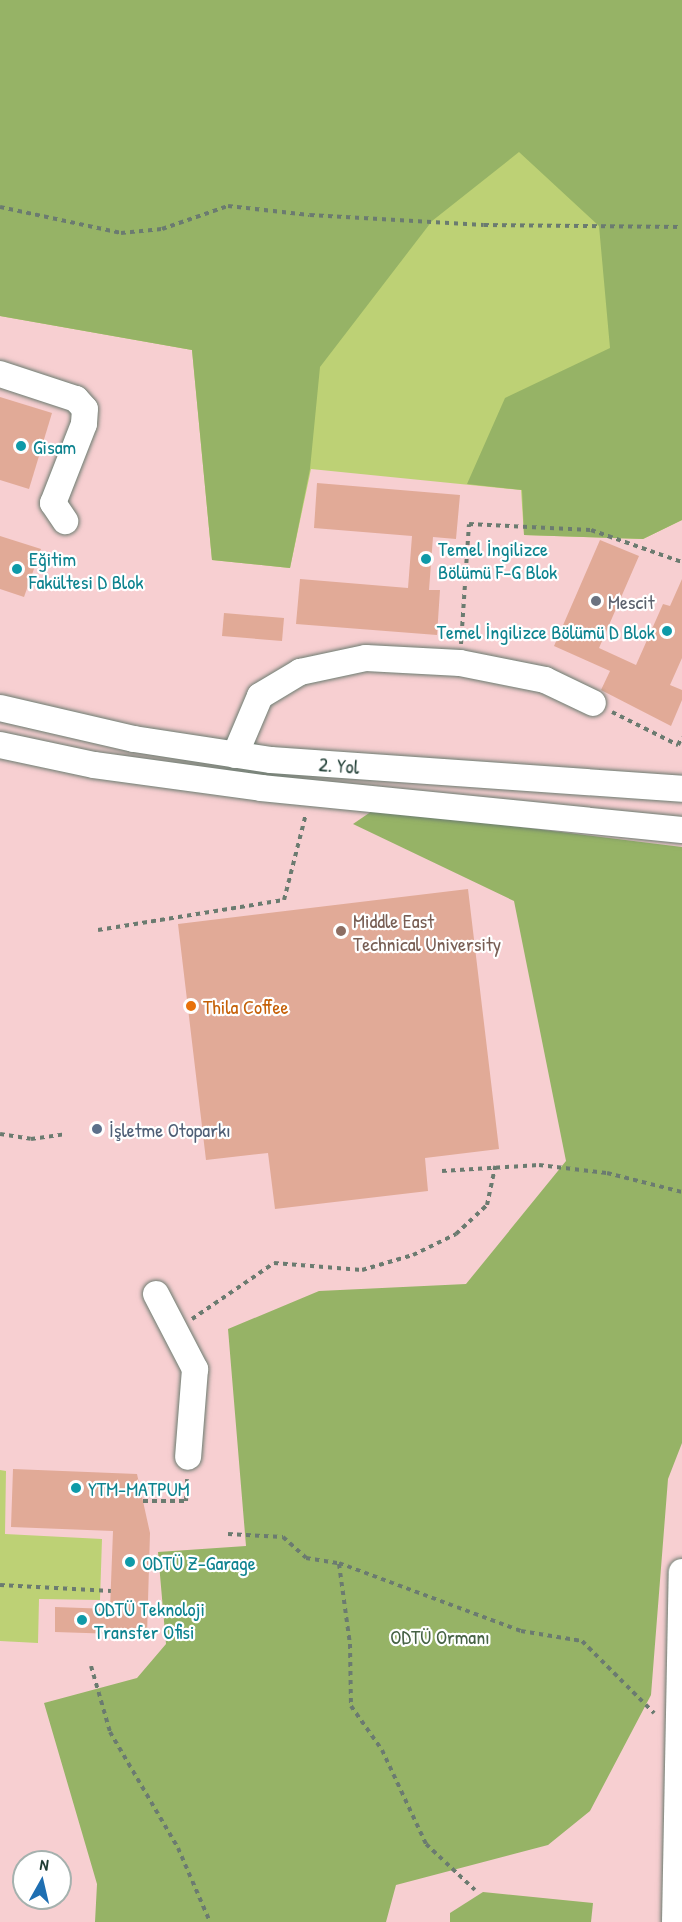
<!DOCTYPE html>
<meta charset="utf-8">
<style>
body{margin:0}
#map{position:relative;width:682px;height:1922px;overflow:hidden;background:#f7efdf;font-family:"Patrick Hand",sans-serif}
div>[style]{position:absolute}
.built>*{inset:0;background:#f7cfd1}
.green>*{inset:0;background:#bdd175}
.forest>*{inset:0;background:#96b366}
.building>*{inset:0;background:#e1aa97}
.path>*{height:4px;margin-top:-2px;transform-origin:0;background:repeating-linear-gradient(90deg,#6b7b70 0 4.5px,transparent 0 9px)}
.roads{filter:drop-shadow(0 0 2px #6b7b70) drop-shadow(0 0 2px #6b7b70)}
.minor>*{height:26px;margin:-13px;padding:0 13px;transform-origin:13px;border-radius:13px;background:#fff}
.dots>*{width:16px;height:16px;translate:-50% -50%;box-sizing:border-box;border:3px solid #fff;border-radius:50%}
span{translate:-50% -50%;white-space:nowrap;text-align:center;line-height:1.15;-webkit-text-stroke:4.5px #fff;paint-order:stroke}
.culture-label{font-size:20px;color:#0d838f}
.left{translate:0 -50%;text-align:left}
.right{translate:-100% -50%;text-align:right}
.worship-label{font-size:20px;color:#5b616d}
.street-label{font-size:20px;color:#1f3d34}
.education-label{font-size:20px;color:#785e54}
.food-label{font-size:20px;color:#c56008}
.service-label{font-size:20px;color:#4e5e75}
.park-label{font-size:20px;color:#466244}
.north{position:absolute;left:12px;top:1850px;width:60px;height:60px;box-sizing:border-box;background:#fff;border:2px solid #a5b1ae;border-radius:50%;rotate:8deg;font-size:16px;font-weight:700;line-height:24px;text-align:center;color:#1f3d34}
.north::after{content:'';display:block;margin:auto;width:21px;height:27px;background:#1f6fb2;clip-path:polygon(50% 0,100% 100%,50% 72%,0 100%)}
</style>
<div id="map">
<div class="built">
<div style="clip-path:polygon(evenodd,0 0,682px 0,682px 1922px,0 1922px,0 0,24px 1862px,60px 1862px,60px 1898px,24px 1898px,24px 1862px)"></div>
</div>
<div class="green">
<div style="clip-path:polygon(0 0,682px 0,682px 520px,643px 539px,524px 535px,521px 490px,311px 469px,290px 568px,212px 560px,192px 350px,0 316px)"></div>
<div style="clip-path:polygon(0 1470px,6px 1471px,5px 1534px,102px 1539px,100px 1600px,39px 1599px,38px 1643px,0 1641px)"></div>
</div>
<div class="forest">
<div style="clip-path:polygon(0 0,682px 0,682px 520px,643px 539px,524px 535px,522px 490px,467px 484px,505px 398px,610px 348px,599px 226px,519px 152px,432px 221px,320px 367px,310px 469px,290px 568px,212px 560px,192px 350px,0 316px)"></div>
<div style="clip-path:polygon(375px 809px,682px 847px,682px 1443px,668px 1479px,651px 1695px,590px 1811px,548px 1845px,396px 1885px,386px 1922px,95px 1922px,97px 1884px,44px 1703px,137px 1678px,166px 1644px,158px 1552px,246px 1546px,228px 1329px,319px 1291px,466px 1284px,566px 1161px,514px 901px,353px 824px)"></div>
<div style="clip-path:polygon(483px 1892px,593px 1903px,591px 1922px,450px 1922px,450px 1913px)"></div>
</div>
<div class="building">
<div style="clip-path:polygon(0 397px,52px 413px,29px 489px,0 480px)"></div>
<div style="clip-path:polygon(317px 483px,460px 495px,456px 539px,433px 537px,429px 590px,440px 590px,437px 635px,296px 624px,300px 579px,408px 588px,412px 536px,314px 528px)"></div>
<div style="clip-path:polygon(0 536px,41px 549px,24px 597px,0 589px)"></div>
<div style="clip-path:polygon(600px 540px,639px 556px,599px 648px,636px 665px,663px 604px,670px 606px,682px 579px,682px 658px,670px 685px,682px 690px,682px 700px,671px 726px,601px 690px,610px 671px,554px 646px)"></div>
<div style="clip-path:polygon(224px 613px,284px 618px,282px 641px,222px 636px)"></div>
<div style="clip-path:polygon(468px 889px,499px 1149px,425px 1158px,428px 1191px,275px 1209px,268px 1153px,206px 1160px,178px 924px)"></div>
<div style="clip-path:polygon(13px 1469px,137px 1474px,150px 1533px,147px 1635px,55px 1632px,55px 1607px,110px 1609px,113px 1531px,11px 1527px)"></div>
</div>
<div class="path">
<div style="left:0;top:207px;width:124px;rotate:12.1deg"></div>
<div style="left:121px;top:233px;width:41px;rotate:-5.6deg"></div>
<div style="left:162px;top:229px;width:70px;rotate:-19.2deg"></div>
<div style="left:228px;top:206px;width:82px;rotate:6.3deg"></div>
<div style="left:310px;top:215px;width:174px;rotate:3.3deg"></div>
<div style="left:484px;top:225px;width:198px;rotate:0.6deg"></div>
<div style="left:461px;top:644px;width:120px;rotate:-86.2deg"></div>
<div style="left:469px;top:524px;width:122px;rotate:2.8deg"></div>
<div style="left:591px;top:530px;width:96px;rotate:19.4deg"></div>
<div style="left:612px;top:712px;width:74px;rotate:26.6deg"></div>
<div style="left:678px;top:745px;width:9px;rotate:-63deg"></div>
<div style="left:98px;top:930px;width:188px;rotate:-9.2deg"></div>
<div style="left:284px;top:900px;width:89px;rotate:-75.7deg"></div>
<div style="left:0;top:1134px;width:31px;rotate:9deg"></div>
<div style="left:31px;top:1139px;width:35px;rotate:-8deg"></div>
<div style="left:442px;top:1171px;width:97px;rotate:-3.5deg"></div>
<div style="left:539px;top:1165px;width:68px;rotate:6.7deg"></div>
<div style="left:607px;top:1173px;width:77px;rotate:14.2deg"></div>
<div style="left:192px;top:1319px;width:99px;rotate:-34.3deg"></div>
<div style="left:274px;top:1263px;width:88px;rotate:4.5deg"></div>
<div style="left:362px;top:1270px;width:53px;rotate:-16.4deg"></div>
<div style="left:413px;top:1255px;width:48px;rotate:-26deg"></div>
<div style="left:456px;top:1234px;width:42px;rotate:-43.1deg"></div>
<div style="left:487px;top:1205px;width:40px;rotate:-78deg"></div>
<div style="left:143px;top:1501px;width:43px"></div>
<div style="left:186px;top:1501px;width:22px;rotate:-87deg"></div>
<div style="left:228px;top:1534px;width:55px;rotate:3.1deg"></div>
<div style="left:283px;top:1537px;width:31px;rotate:42deg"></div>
<div style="left:306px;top:1558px;width:33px;rotate:9deg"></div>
<div style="left:339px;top:1563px;width:194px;rotate:20.5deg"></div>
<div style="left:521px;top:1631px;width:62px;rotate:9.3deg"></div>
<div style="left:582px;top:1641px;width:102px;rotate:45deg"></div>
<div style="left:339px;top:1564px;width:81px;rotate:82.2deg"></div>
<div style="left:350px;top:1644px;width:62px;rotate:89.1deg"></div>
<div style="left:351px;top:1706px;width:54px;rotate:54.8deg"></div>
<div style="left:382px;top:1750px;width:104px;rotate:64.9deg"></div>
<div style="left:426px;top:1844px;width:67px;rotate:43.2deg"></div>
<div style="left:0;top:1585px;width:111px;rotate:3.1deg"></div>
<div style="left:91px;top:1666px;width:69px;rotate:73.9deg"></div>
<div style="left:110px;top:1732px;width:134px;rotate:59.6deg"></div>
<div style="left:178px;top:1848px;width:81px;rotate:66.6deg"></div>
</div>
<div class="roads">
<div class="minor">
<div style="left:0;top:374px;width:80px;rotate:18.2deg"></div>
<div style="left:76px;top:399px;width:13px;rotate:48deg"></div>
<div style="left:85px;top:409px;width:15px;rotate:94deg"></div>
<div style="left:84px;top:424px;width:85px;rotate:111.4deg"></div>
<div style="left:53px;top:503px;width:22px;rotate:56deg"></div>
<div style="left:0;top:708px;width:138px;rotate:13deg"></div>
<div style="left:134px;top:739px;width:139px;rotate:8.7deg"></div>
<div style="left:271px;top:760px;width:412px;rotate:4deg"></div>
<div style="left:0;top:745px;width:96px;rotate:12deg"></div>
<div style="left:94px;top:765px;width:169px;rotate:7.8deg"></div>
<div style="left:261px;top:788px;width:423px;rotate:5.7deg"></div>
<div style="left:235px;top:755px;width:64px;rotate:-67deg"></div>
<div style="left:260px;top:696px;width:47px;rotate:-31deg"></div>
<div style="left:300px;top:672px;width:67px;rotate:-12deg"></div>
<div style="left:366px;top:658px;width:94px;rotate:3deg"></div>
<div style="left:460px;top:663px;width:87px;rotate:11.3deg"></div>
<div style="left:545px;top:680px;width:53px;rotate:25.6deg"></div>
<div style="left:156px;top:1294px;width:85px;rotate:62.5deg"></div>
<div style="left:195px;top:1369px;width:88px;rotate:94.5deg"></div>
<div style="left:675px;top:1922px;width:350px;rotate:-88.9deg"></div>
</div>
</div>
<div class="dots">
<div style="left:21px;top:446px;background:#0f9aa8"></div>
<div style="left:426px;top:559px;background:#0f9aa8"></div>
<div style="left:17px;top:569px;background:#0f9aa8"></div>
<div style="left:596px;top:601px;background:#6b7280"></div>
<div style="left:667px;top:631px;background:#0f9aa8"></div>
<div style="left:341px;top:931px;background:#8d6e63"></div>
<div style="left:191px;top:1006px;background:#e8710a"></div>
<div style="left:97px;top:1129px;background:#5c6f8a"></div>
<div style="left:76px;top:1488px;background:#0f9aa8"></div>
<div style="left:130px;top:1562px;background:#0f9aa8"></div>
<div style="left:82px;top:1620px;background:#0f9aa8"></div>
</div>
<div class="culture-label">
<span class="left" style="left:33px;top:446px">Gisam</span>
<span class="left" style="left:438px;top:560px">Temel İngilizce<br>Bölümü F-G Blok</span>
<span class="left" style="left:29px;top:570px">Eğitim<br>Fakültesi D Blok</span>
<span class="right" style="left:655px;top:631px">Temel İngilizce Bölümü D Blok</span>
<span class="left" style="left:88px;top:1488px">YTM-MATPUM</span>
<span class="left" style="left:142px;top:1562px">ODTÜ Z-Garage</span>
<span class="left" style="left:94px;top:1620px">ODTÜ Teknoloji<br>Transfer Ofisi</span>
</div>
<div class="worship-label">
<span class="left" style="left:608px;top:601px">Mescit</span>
</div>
<div class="street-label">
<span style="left:339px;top:765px;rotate:4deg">2. Yol</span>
</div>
<div class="education-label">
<span class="left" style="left:353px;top:932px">Middle East<br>Technical University</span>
</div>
<div class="food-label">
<span class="left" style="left:203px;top:1006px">Thila Coffee</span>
</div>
<div class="service-label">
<span class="left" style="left:109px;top:1129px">İşletme Otoparkı</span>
</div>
<div class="park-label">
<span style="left:440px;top:1636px">ODTÜ Ormanı</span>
</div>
<div class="north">N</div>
</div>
